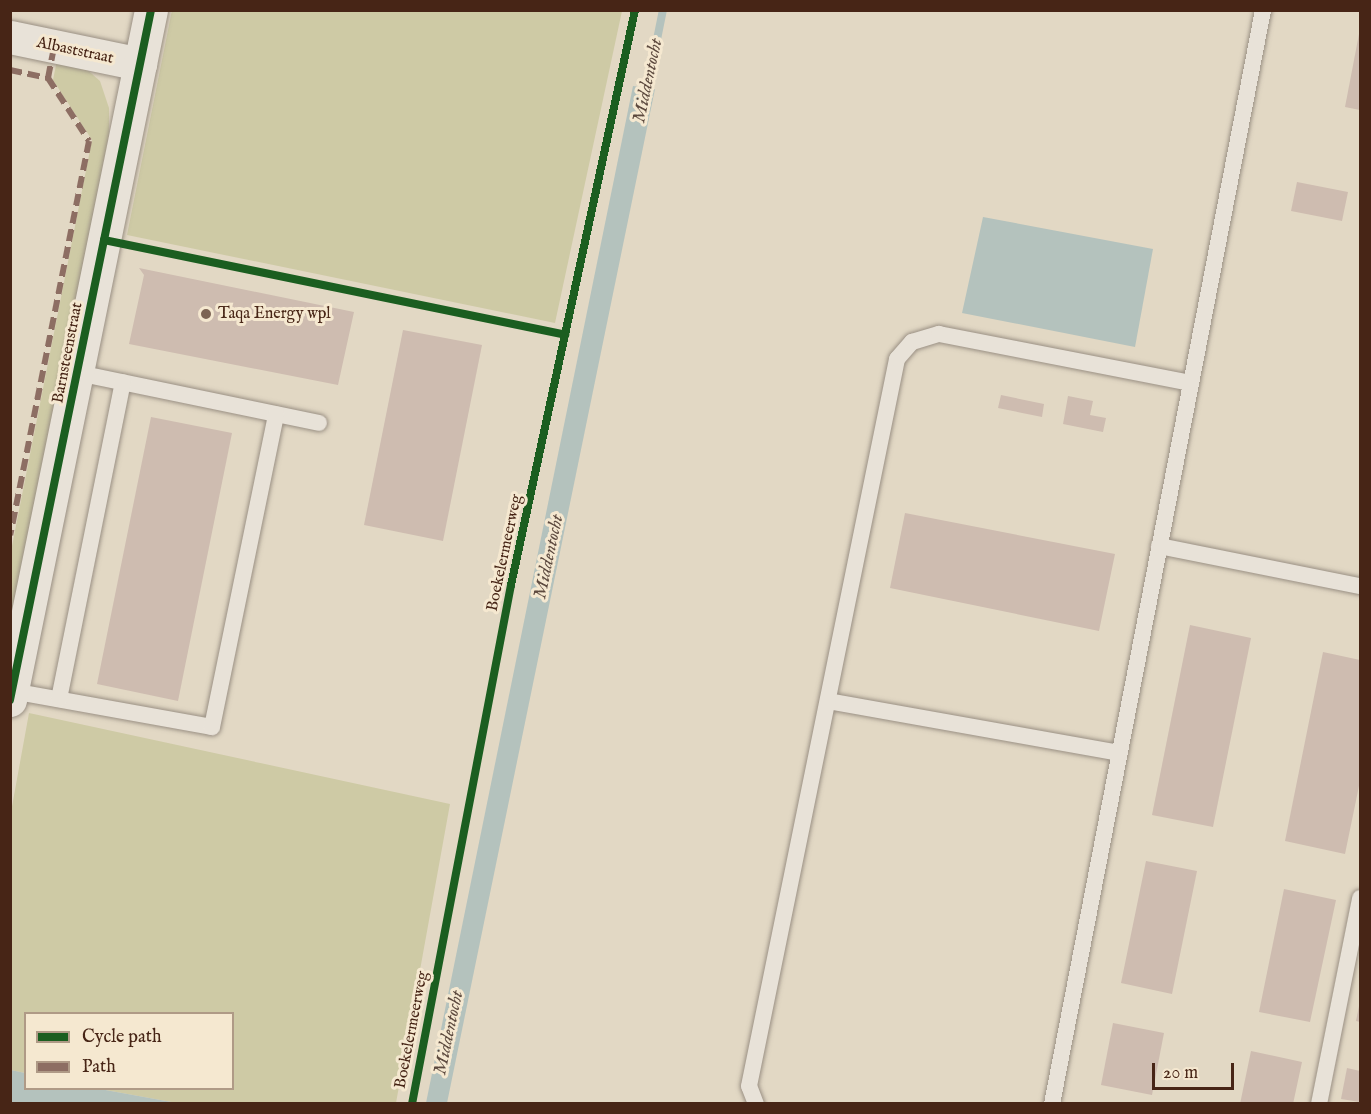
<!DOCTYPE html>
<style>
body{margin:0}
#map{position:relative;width:1371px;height:1114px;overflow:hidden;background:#e2d8c4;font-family:"IM FELL English",serif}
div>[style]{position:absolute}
.green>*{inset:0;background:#cecaa5}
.water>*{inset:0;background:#b4c2bd}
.stream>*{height:8px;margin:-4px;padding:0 4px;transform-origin:4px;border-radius:4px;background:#b4c2bd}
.building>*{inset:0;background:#cebcb0}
.roads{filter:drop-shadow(0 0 2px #9a9084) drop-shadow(0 0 2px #9a9084)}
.service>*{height:16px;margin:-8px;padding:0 8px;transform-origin:8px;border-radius:8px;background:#e8e2d8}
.minor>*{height:33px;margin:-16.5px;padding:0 16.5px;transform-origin:16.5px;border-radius:16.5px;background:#e8e2d8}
.quiet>*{height:6px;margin-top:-3px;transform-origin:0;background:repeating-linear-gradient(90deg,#8d6e63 0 12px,transparent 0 18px)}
.cycleway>*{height:8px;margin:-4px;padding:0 4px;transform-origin:4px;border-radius:4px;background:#1b5e20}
.dots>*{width:16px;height:16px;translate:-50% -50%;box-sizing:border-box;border:3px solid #f5e8d0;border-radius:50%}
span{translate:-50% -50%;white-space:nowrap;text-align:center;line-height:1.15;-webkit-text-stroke:6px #f5e8d0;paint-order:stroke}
.street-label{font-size:16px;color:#472516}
.poi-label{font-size:16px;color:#472516}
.left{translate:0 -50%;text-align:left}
.water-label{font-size:18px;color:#5d4a3f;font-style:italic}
.frame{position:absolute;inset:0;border:12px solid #472516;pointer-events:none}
.legend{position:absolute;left:24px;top:1012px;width:210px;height:78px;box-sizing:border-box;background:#f5e8d0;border:2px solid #af9a86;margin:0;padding:8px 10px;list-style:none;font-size:18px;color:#472516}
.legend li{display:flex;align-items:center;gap:12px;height:30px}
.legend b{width:30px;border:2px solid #af9a86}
.scale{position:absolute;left:1152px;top:1063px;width:82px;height:27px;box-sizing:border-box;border:3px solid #472516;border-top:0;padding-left:8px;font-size:18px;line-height:21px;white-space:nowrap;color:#472516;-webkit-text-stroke:4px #f5e8d0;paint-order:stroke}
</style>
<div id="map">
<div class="green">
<div style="clip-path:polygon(172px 10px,622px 11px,555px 323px,127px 235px)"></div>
<div style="clip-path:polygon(57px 60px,83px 66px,100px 81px,109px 108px,109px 135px,11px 622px,11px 551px,92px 140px,53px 80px)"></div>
<div style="clip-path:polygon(29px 713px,450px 804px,396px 1103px,177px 1103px,100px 1089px,232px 1088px,232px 1014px,26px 1014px,25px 1073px,11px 1070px,11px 812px)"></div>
</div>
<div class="water">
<div style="clip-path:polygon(633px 86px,655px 89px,447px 1103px,426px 1103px)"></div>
<div style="clip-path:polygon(983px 217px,1153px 249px,1135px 347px,962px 313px)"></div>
<div style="clip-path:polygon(11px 1070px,25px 1073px,26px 1088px,100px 1089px,177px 1103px,11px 1103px)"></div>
</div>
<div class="stream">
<div style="left:645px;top:99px;width:91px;rotate:-78.6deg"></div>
</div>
<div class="building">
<div style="clip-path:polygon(1359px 34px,1360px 34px,1360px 110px,1345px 107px)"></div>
<div style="clip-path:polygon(1297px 182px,1348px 192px,1342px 221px,1291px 211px)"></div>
<div style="clip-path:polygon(139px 268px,354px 312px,338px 385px,129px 344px,144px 275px)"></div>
<div style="clip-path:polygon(403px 330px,482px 345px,443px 541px,364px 525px)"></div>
<div style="clip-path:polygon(1001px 395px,1044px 404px,1042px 417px,998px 408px)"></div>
<div style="clip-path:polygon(1068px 396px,1093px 401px,1090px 415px,1106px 418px,1103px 432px,1063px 424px)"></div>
<div style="clip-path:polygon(151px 417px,232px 433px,178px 701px,97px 684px)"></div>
<div style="clip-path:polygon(905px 513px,1115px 554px,1099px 631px,890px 588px)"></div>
<div style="clip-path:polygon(1190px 625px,1251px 638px,1213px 827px,1152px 815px)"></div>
<div style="clip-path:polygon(1323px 652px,1360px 660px,1360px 781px,1345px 854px,1285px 841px)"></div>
<div style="clip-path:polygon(1146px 861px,1197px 871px,1172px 994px,1121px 983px)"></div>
<div style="clip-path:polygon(1284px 889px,1336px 900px,1310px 1022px,1259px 1012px)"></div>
<div style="clip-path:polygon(1359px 1006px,1360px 1006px,1360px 1022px,1356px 1021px)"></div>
<div style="clip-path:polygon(1113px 1023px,1164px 1033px,1152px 1095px,1101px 1085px)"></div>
<div style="clip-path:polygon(1251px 1051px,1302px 1062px,1293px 1104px,1240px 1104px)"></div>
<div style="clip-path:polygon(1347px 1068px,1360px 1071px,1360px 1102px,1341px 1099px)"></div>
</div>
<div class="roads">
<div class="service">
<div style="left:78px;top:373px;width:246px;rotate:11.7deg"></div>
<div style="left:1159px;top:546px;width:205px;rotate:11.3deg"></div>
<div style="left:12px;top:691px;width:203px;rotate:10.2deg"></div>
<div style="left:212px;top:727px;width:319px;rotate:-78.4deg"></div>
<div style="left:59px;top:699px;width:323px;rotate:-78.6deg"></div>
<div style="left:828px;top:701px;width:296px;rotate:10.1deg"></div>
<div style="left:756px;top:1104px;width:19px;rotate:-111deg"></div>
<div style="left:749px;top:1086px;width:742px;rotate:-78.49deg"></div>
<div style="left:897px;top:359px;width:23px;rotate:-49deg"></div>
<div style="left:912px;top:342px;width:28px;rotate:-17deg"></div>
<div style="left:939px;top:334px;width:257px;rotate:11deg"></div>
<div style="left:1052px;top:1104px;width:1114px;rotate:-79.08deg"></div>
<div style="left:1319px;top:1104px;width:210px;rotate:-78.7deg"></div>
</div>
<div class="minor">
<div style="left:10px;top:37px;width:133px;rotate:11.7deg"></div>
<div style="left:10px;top:700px;width:704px;rotate:-78.45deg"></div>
</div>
</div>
<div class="quiet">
<div style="left:10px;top:70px;width:39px;rotate:12deg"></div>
<div style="left:48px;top:78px;width:75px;rotate:56.9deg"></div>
<div style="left:89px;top:141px;width:402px;rotate:101.3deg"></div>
<div style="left:48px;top:78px;width:33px;rotate:-79deg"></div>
</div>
<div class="cycleway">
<div style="left:104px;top:240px;width:471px;rotate:11.6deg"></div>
<div style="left:10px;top:700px;width:704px;rotate:-78.45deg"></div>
<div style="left:412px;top:1104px;width:528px;rotate:-79.2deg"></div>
<div style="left:511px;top:585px;width:588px;rotate:-77.83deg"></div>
</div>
<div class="dots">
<div style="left:206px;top:314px;background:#7d6453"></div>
</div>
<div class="street-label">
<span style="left:75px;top:51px;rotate:12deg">Albaststraat</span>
<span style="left:68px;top:353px;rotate:-79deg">Barnsteenstraat</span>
<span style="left:505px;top:553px;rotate:-78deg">Boekelermeerweg</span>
<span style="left:412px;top:1030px;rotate:-79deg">Boekelermeerweg</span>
</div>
<div class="poi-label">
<span class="left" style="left:218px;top:314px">Taqa Energy wpl</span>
</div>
<div class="water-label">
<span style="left:649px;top:81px;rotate:-78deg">Middentocht</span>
<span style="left:550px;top:557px;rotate:-78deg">Middentocht</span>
<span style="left:450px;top:1033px;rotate:-78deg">Middentocht</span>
</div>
<div class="frame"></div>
<ul class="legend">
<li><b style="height:8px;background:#1b5e20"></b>Cycle path</li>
<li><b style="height:8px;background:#8d6e63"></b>Path</li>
</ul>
<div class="scale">20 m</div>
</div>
